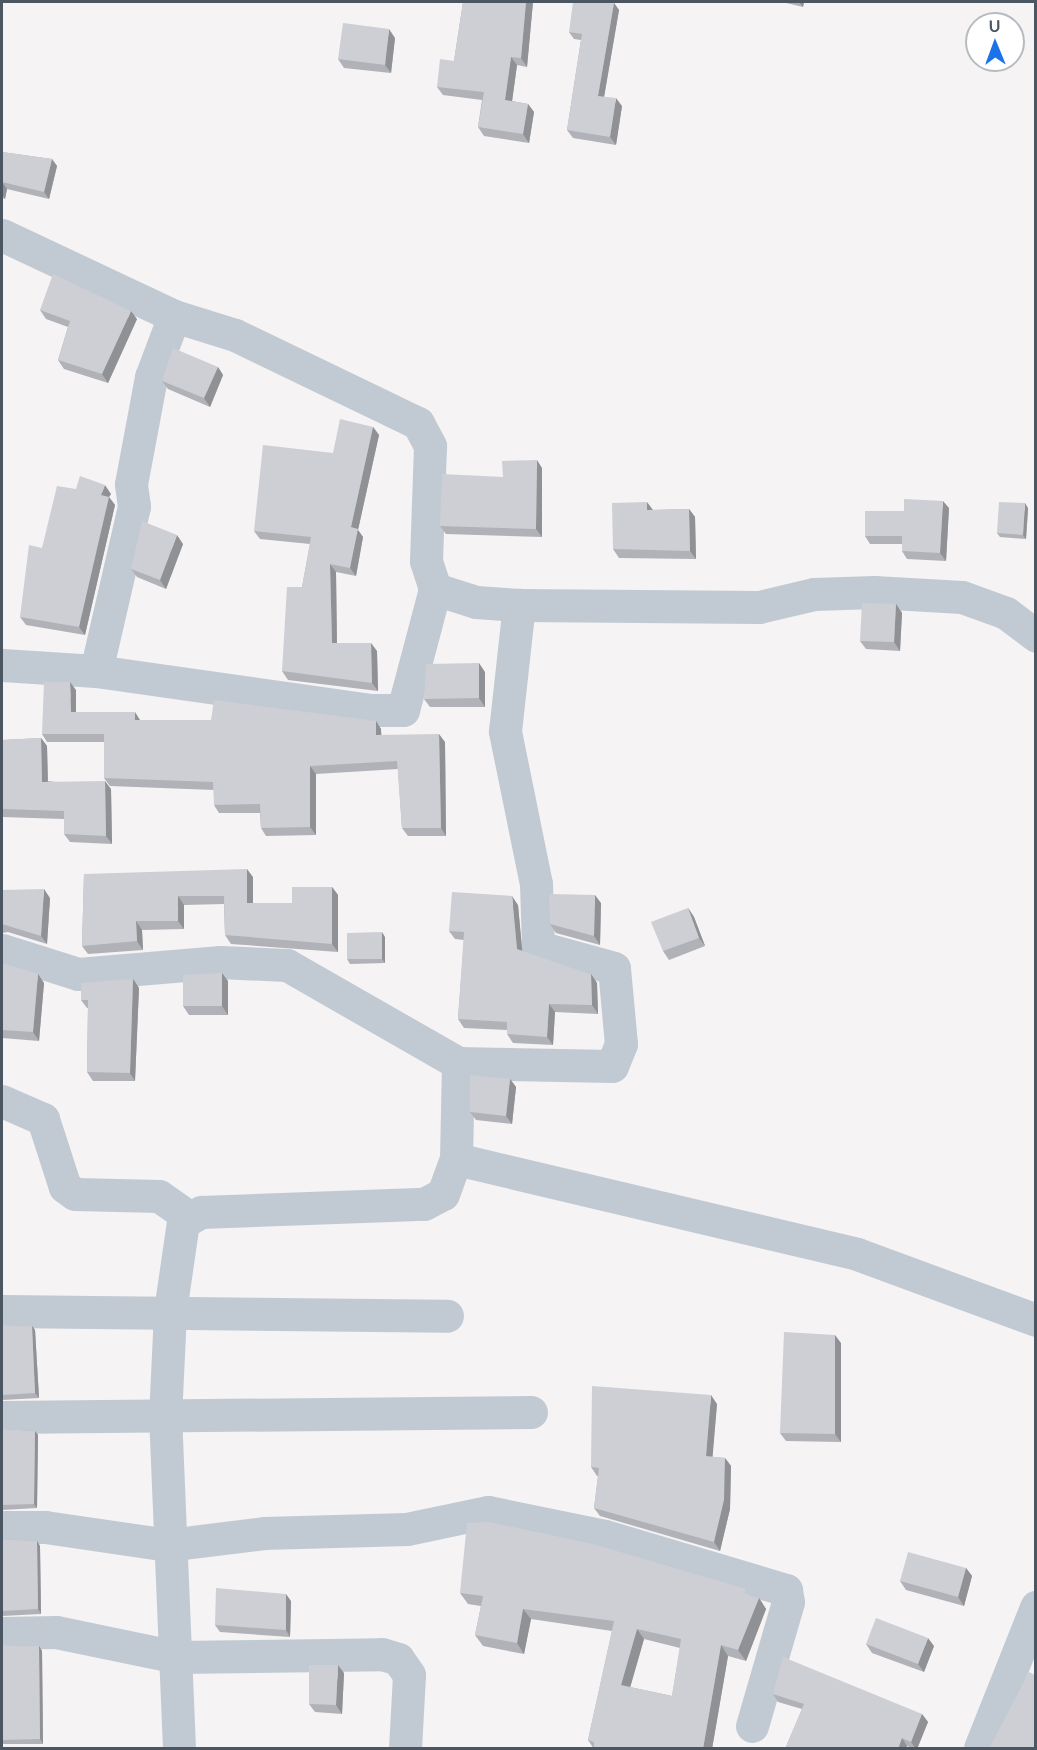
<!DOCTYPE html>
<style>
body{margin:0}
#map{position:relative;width:1037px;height:1750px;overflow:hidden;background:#f5f3f3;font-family:Lato,sans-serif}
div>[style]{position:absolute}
.minor>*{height:33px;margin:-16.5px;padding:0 16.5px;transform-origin:16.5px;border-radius:16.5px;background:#c1cad2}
.tertiary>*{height:33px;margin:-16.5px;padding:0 16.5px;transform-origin:16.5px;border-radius:16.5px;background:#c1cad2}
.wall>*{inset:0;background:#b0b2b7}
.shaded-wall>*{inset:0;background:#909195}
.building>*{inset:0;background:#cdcfd5}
span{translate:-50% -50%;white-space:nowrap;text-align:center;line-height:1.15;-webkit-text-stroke:4.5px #fff;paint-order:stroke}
.frame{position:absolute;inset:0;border:3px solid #4a5661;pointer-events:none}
.north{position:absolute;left:965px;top:12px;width:60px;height:60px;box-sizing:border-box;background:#fff;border:2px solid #b7bbc0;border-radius:50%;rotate:359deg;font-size:16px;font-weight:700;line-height:24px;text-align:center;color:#4a5661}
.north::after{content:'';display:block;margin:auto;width:21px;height:27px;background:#1a73e8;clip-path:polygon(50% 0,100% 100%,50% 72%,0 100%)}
</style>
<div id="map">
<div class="minor">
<div style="left:2px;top:235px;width:190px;rotate:25.2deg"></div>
<div style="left:174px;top:316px;width:64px;rotate:17.3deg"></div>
<div style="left:235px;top:335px;width:203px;rotate:25.7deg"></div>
<div style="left:418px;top:423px;width:26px;rotate:62deg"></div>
<div style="left:430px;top:446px;width:115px;rotate:92deg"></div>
<div style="left:426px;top:561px;width:29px;rotate:72deg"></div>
<div style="left:435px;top:589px;width:43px;rotate:17.6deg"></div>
<div style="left:476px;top:602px;width:43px;rotate:4deg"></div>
<div style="left:519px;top:605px;width:240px;rotate:0.5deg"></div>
<div style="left:759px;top:607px;width:57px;rotate:-13.3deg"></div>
<div style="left:814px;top:594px;width:60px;rotate:-1.9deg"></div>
<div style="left:874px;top:592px;width:88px;rotate:3.3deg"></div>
<div style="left:962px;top:597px;width:47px;rotate:20deg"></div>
<div style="left:1006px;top:613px;width:38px;rotate:37deg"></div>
<div style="left:2px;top:665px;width:94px;rotate:3.7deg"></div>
<div style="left:96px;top:671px;width:276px;rotate:8.1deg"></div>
<div style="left:369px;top:710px;width:34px"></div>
<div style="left:403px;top:710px;width:125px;rotate:-75.2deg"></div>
<div style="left:96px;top:671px;width:169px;rotate:-77deg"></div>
<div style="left:134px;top:506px;width:22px;rotate:-98deg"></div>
<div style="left:131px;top:484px;width:109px;rotate:-79.4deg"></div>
<div style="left:151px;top:377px;width:65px;rotate:-69.3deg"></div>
<div style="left:2px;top:950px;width:80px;rotate:17.5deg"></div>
<div style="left:78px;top:974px;width:143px;rotate:-4.8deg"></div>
<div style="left:220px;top:962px;width:67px;rotate:2.6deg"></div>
<div style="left:287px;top:965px;width:197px;rotate:29.8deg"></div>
<div style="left:458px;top:1063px;width:154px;rotate:1.1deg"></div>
<div style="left:612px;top:1066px;width:24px;rotate:-68deg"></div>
<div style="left:621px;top:1044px;width:76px;rotate:-95.3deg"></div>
<div style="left:614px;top:968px;width:79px;rotate:-164.6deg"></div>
<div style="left:538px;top:947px;width:63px;rotate:-91.8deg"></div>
<div style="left:536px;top:884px;width:156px;rotate:-101.5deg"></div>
<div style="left:505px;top:731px;width:127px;rotate:-83.7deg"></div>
<div style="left:2px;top:1101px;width:45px;rotate:23.7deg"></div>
<div style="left:43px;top:1119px;width:71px;rotate:72.1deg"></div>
<div style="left:65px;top:1187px;width:12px;rotate:35deg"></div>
<div style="left:75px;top:1194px;width:84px;rotate:1.4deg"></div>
<div style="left:159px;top:1196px;width:37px;rotate:35deg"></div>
<div style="left:456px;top:1159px;width:412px;rotate:13.3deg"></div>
<div style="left:857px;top:1254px;width:191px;rotate:20.2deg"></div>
<div style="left:2px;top:1311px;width:445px;rotate:0.6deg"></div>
<div style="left:2px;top:1417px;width:529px;rotate:-0.54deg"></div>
<div style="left:2px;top:1527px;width:43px"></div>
<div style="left:45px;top:1527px;width:124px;rotate:8.3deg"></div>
<div style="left:168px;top:1545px;width:97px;rotate:-7.1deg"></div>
<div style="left:264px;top:1533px;width:143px;rotate:-1.6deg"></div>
<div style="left:407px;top:1529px;width:83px;rotate:-11.9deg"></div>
<div style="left:488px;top:1512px;width:119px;rotate:11.6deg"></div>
<div style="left:605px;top:1536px;width:189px;rotate:16.6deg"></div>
<div style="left:786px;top:1590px;width:12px;rotate:81deg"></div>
<div style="left:788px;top:1602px;width:129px;rotate:106.2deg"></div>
<div style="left:2px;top:1633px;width:54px;rotate:-1.1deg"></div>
<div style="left:56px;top:1632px;width:124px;rotate:11.7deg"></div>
<div style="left:177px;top:1657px;width:205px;rotate:-0.8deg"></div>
<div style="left:382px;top:1654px;width:17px;rotate:17deg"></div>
<div style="left:398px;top:1659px;width:19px;rotate:55deg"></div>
<div style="left:409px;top:1675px;width:73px;rotate:93.1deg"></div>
<div style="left:179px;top:1748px;width:330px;rotate:-92.4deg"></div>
<div style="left:165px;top:1418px;width:107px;rotate:-87.3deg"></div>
<div style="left:170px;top:1311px;width:90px;rotate:-81.7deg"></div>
<div style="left:183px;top:1222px;width:21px;rotate:-29deg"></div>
<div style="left:201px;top:1212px;width:223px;rotate:-2.1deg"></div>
<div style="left:424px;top:1204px;width:21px;rotate:-28deg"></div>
<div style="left:443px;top:1194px;width:37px;rotate:-70deg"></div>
<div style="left:456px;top:1159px;width:96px;rotate:-88.8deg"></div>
</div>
<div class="tertiary">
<div style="left:980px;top:1748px;width:152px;rotate:-68.3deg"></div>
</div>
<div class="wall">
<div style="clip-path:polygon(463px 2px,533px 2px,527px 67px,517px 65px,512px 101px,528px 104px,534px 112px,529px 143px,484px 136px,478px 127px,482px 100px,443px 95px,437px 87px,454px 61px)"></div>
<div style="clip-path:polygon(782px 2px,804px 2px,803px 7px)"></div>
<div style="clip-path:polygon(614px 3px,619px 10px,604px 97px,622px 106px,616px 145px,573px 138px,567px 130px,581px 40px,574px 39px,569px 32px)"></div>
<div style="clip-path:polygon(395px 38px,391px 73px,344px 68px,338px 59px)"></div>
<div style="clip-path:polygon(2px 152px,52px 159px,57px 166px,49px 199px,7px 189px,5px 199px,2px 198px)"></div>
<div style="clip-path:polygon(40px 310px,137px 319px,108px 383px,64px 369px,58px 360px,68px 327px,46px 319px)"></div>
<div style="clip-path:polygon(218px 367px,223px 375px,210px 407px,168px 389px,162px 381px)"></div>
<div style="clip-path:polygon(373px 427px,379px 435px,358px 530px,363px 537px,356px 576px,336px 572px,337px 643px,377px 651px,378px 691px,288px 680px,282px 671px,302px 587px,310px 544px,260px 539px,254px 531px,333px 453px)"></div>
<div style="clip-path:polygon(542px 468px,542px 537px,446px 534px,440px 526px,503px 477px)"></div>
<div style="clip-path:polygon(76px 489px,111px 494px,109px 497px,115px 505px,85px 635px,26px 625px,20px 617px,42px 548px)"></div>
<div style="clip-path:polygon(949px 508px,946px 561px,907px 559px,902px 551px,902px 544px,870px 544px,865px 536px,904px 511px)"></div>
<div style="clip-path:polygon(1028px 508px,1026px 539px,1000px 537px,997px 533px)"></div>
<div style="clip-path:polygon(689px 509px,695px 517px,696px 559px,619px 558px,613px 549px,652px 510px)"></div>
<div style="clip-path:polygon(183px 544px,166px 589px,137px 577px,131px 569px)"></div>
<div style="clip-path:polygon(896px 604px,902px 613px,900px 651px,866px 649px,860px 641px)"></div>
<div style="clip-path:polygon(485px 672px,485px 707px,430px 707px,424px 699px)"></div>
<div style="clip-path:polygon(76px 690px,76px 712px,140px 720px,376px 721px,381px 729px,381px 735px,445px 742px,446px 836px,408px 836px,402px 828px,398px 769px,316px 774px,316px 835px,266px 836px,261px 828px,260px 813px,219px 813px,214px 805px,214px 790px,110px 786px,104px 778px,104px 742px,47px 742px,42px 734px)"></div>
<div style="clip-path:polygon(41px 738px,47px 746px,48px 781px,111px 789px,112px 844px,70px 842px,64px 834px,64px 819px,2px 817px,2px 740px)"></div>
<div style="clip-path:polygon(84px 874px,253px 877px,253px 903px,292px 903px,332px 887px,338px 895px,338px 952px,231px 944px,225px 935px,224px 904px,184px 905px,184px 929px,142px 930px,143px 950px,88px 954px,82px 946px)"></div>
<div style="clip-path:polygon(2px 890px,50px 898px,47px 944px,8px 932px,2px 933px)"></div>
<div style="clip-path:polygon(601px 903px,600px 945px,556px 933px,550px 924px)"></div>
<div style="clip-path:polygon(518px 905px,522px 951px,591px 974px,597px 983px,598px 1014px,555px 1012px,553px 1045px,513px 1043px,507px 1034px,507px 1030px,464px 1028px,458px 1019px,464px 940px,455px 939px,449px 931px)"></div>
<div style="clip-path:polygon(688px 908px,694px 917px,705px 946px,669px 960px,663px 951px)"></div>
<div style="clip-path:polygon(385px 937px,385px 963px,350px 964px,347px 959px)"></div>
<div style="clip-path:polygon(2px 963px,44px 983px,39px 1041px,2px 1038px)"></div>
<div style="clip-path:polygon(133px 979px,139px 988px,135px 1081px,93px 1081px,87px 1072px,88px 1008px,87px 1008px,81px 1000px)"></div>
<div style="clip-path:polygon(228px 981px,228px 1015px,189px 1015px,183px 1006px)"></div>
<div style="clip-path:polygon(510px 1079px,516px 1087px,512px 1124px,476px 1120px,470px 1112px)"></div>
<div style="clip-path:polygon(2px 1325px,32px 1326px,35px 1330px,39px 1398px,2px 1400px)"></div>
<div style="clip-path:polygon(841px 1343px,841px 1442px,786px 1441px,780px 1433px)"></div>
<div style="clip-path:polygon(717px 1404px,712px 1457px,725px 1458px,731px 1466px,730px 1509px,720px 1551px,600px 1516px,594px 1508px,598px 1476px,597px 1476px,591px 1467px)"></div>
<div style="clip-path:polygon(2px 1429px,35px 1431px,38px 1435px,37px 1508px,2px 1510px)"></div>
<div style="clip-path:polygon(2px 1539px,37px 1541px,40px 1546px,41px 1614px,2px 1616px)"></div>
<div style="clip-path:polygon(966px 1568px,972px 1576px,964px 1606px,906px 1590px,900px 1581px)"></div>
<div style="clip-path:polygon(evenodd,460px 1593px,750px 1595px,759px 1598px,766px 1609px,746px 1661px,728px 1656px,712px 1749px,594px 1749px,588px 1740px,612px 1631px,531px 1619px,524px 1654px,483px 1646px,475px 1635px,481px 1606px,468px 1604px,460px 1593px,644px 1639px,680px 1648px,672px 1696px,630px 1687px,644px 1639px)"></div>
<div style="clip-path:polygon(291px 1601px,290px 1637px,220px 1632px,215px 1625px)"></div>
<div style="clip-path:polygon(866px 1644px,934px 1646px,924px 1672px,872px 1653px)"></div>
<div style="clip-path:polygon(2px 1645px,39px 1646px,42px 1651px,43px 1744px,2px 1744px)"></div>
<div style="clip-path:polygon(344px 1673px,342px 1714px,315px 1712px,309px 1704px)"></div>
<div style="clip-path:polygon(773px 1694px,922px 1714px,928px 1722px,917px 1749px,914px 1749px,907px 1746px,906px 1749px,785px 1749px,802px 1709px,778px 1702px)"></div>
</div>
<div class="shaded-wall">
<div style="clip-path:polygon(526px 2px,533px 2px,527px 67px,521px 58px)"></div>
<div style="clip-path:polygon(799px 2px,804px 2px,803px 7px)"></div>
<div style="clip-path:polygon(614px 3px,619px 10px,603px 103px,598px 96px)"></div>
<div style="clip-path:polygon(389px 29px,395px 38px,391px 73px,385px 65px)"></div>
<div style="clip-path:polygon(511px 57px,517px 65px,511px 109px,505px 100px)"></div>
<div style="clip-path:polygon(616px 98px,622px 106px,616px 145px,610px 137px)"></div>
<div style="clip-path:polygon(528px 104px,534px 112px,529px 143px,523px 134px)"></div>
<div style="clip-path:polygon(52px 159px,57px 166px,49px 199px,44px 192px)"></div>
<div style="clip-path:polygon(2px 182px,7px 189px,5px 199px,2px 194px)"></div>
<div style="clip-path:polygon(131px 311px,137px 319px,108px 383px,102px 374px)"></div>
<div style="clip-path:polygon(218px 367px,223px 375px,210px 407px,204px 398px)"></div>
<div style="clip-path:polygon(373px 427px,379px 435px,358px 530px,363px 537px,356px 576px,350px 568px,351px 527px)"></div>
<div style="clip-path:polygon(537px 460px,542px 468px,542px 537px,536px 529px)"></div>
<div style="clip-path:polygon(105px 485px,111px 494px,109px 497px,115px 505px,85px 635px,79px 627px,101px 495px)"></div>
<div style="clip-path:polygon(943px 501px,949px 508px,946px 561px,940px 553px)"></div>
<div style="clip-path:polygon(647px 502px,653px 510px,647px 510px)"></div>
<div style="clip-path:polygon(1025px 503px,1028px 508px,1026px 539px,1023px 535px)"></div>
<div style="clip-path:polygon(689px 509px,695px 517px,696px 559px,690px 551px)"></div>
<div style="clip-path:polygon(177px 535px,183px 544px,166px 589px,160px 580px)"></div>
<div style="clip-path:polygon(330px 564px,336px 572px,337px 651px,332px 643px)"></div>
<div style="clip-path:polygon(896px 604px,902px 613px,900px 651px,894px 642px)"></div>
<div style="clip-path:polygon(371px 643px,377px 651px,378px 691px,372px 683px)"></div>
<div style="clip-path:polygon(479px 663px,485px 672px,485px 707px,479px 698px)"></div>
<div style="clip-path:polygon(70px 682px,76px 690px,76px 720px,71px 712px)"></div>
<div style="clip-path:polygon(135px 712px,140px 720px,135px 720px)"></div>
<div style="clip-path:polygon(376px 721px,381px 729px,382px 743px,376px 735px)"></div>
<div style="clip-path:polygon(439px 734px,445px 742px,446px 836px,441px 828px)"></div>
<div style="clip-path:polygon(41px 738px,47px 746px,48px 790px,42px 782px)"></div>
<div style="clip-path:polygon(310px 766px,316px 774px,316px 835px,310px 827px)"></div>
<div style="clip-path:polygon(105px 781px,111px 789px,112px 844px,106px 836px)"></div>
<div style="clip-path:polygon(247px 869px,253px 877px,253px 912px,247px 903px)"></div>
<div style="clip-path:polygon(332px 887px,338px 895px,338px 952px,332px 944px)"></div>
<div style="clip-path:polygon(44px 889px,50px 898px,47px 944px,41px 936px)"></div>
<div style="clip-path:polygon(595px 895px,601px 903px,600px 945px,594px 936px)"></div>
<div style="clip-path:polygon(178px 896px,184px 905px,184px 929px,178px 921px)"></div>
<div style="clip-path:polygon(512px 896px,518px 905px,523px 958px,517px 949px)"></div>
<div style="clip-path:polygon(688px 908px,694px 917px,705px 946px,699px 938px)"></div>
<div style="clip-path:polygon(136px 921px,142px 930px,143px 950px,137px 941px)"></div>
<div style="clip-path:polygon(382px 932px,385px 937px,385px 963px,382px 959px)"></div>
<div style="clip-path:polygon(222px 973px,228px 981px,228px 1015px,222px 1006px)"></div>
<div style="clip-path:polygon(38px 974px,44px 983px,39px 1041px,33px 1032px)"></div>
<div style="clip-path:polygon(591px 974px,597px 983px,598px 1014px,592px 1005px)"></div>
<div style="clip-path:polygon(133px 979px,139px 988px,135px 1081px,130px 1073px)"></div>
<div style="clip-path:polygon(549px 1004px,555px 1012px,553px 1045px,547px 1037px)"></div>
<div style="clip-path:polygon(510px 1079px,516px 1087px,512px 1124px,506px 1116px)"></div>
<div style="clip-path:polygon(2px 1255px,3px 1292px,2px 1291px)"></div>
<div style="clip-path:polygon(32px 1326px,35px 1330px,39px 1398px,35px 1393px)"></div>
<div style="clip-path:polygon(835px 1335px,841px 1343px,841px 1442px,835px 1434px)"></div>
<div style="clip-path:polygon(711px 1395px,717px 1404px,712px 1464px,706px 1456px)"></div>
<div style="clip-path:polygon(35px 1431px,38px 1435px,37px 1508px,34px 1504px)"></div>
<div style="clip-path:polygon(725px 1458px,731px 1466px,730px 1509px,720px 1551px,714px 1542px)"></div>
<div style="clip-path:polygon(37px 1541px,40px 1546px,41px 1614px,38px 1609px)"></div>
<div style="clip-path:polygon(966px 1568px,972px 1576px,964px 1606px,958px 1597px)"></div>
<div style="clip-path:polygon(286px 1594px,291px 1601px,290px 1637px,286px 1630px)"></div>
<div style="clip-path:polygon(759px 1598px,766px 1609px,746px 1661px,738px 1650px)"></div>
<div style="clip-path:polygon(523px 1609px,531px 1619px,524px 1654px,517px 1643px)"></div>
<div style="clip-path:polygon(637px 1629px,644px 1639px,628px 1695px,621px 1685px)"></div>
<div style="clip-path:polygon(928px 1638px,934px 1646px,924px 1672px,918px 1664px)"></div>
<div style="clip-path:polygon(721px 1645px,728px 1656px,712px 1749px,703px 1749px)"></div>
<div style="clip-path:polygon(39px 1646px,42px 1651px,43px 1744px,40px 1739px)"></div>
<div style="clip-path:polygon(338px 1665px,344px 1673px,342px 1714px,336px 1705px)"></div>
<div style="clip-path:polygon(922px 1714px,928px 1722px,917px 1749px,916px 1749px,911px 1742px)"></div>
<div style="clip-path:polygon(902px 1738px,907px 1746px,906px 1749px,898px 1749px)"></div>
</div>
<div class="building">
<div style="clip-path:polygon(463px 2px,526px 2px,521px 58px,511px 57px,505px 100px,528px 104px,523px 134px,478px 127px,484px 92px,437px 87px,440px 59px,454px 61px)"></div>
<div style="clip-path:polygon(573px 2px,606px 2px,614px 3px,598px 96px,616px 98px,610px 137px,567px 130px,582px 34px,569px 32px)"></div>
<div style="clip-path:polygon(343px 23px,389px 29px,385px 65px,338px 59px)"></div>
<div style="clip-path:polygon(2px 152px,52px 159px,44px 192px,2px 182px)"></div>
<div style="clip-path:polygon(53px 274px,131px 311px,102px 374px,58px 360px,70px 321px,40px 310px)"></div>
<div style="clip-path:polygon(173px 348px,218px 367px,204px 398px,162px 381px)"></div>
<div style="clip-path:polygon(340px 419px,373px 427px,351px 527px,358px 529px,350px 568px,330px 564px,332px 643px,371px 643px,372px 683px,282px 671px,287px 587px,302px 587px,311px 537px,254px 531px,263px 445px,333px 453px)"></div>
<div style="clip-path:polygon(537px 460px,536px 529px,440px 526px,442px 474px,503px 477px,502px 461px)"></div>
<div style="clip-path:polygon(80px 476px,105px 485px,101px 495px,109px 497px,79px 627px,20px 617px,29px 545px,42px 548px,57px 486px,76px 489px)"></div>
<div style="clip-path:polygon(904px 499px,943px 501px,940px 553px,902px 551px,902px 536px,865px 536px,865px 511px,904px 511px)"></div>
<div style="clip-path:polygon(647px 502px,647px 510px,689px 509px,690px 551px,613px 549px,612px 503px)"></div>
<div style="clip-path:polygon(999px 502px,1025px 503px,1023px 535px,997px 533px)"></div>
<div style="clip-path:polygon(142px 521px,177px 535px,160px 580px,131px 569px)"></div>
<div style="clip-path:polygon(862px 603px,896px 604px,894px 642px,860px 641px)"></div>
<div style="clip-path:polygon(479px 663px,479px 698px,424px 699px,426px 664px)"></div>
<div style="clip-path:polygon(44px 682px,70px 682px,71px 712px,135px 712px,135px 720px,211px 720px,214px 700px,376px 721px,376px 735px,439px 734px,441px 828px,402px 828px,397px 761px,310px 766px,310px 827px,261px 828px,260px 804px,214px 805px,213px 782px,104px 778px,104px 734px,42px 734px)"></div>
<div style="clip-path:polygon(41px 738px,42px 782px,105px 781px,106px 836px,64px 834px,64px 811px,2px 809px,2px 740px)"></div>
<div style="clip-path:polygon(247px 869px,247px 903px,292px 903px,292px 887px,332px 887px,332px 944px,225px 935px,224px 896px,178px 896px,178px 921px,136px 921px,137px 941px,82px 946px,84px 874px)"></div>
<div style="clip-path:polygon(44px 889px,41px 936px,2px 924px,2px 890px)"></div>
<div style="clip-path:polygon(452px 892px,512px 896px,517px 949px,591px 974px,592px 1005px,549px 1004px,547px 1037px,507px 1034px,507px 1022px,458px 1019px,464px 932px,449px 931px)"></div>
<div style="clip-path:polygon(549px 894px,595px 895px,594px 936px,550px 924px)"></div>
<div style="clip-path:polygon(688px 908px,699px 938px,663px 951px,651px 922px)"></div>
<div style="clip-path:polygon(382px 932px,382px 959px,347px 959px,347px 933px)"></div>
<div style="clip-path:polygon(2px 963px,38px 974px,33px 1032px,2px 1030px)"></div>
<div style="clip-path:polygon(222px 973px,222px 1006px,183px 1006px,183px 975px)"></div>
<div style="clip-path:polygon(133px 979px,130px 1073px,87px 1072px,88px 1000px,81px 1000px,81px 983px)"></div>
<div style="clip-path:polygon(470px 1075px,510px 1079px,506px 1116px,470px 1112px)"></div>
<div style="clip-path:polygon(2px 1325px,32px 1326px,35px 1393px,2px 1395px)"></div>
<div style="clip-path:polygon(784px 1332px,835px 1335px,835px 1434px,780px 1433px)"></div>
<div style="clip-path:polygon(592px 1386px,711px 1395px,706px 1456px,725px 1458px,724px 1500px,714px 1542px,594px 1508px,599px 1468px,591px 1467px)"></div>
<div style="clip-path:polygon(2px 1429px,35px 1431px,34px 1504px,2px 1505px)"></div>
<div style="clip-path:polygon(evenodd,489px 1522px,593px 1544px,746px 1589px,744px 1593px,759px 1598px,738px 1650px,721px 1645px,703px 1749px,594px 1749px,594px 1742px,588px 1740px,614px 1621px,523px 1609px,517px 1643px,475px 1635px,483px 1596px,460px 1593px,467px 1523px,489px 1522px,637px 1629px,681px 1639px,672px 1696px,621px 1685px,637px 1629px)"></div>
<div style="clip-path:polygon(2px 1539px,37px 1541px,38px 1609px,2px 1611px)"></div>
<div style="clip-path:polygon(908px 1552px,966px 1568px,958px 1597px,900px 1581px)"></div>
<div style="clip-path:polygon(216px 1588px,286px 1594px,286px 1630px,215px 1625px)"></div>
<div style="clip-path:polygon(876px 1618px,928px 1638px,918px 1664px,866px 1644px)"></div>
<div style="clip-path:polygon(2px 1645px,39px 1646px,40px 1739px,2px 1740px)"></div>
<div style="clip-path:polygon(783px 1657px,922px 1714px,911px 1742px,902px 1738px,898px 1749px,785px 1749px,804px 1704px,773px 1694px)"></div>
<div style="clip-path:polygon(309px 1665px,338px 1665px,336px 1705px,309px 1704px)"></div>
<div style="clip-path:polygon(1029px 1672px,1035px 1675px,1035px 1749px,989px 1749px)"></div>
</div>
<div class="frame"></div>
<div class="north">U</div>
</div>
